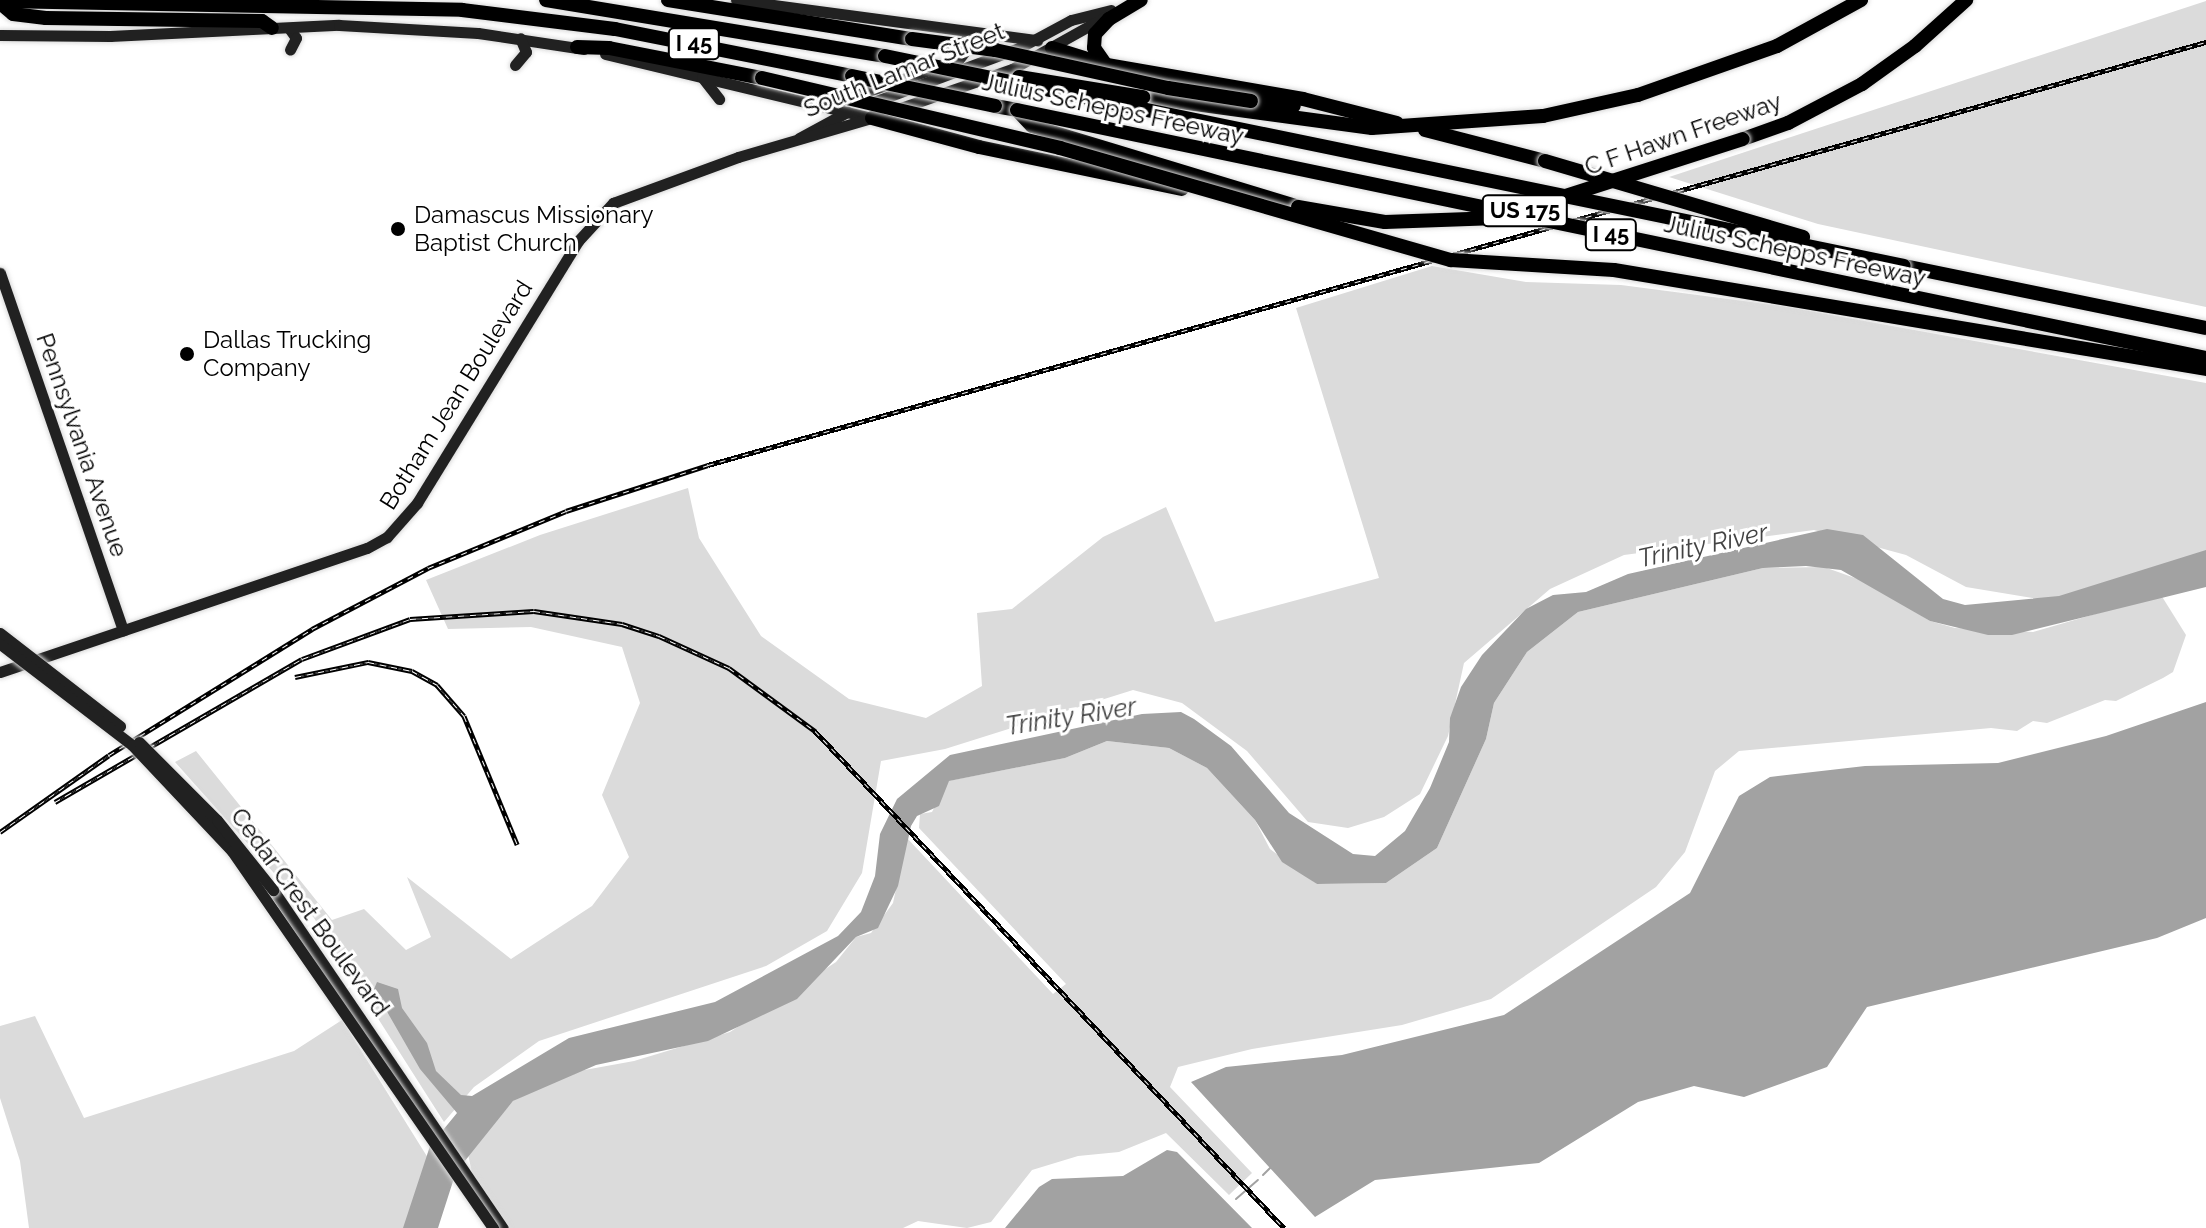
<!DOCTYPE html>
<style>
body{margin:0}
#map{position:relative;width:2206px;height:1228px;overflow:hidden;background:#fff;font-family:Raleway,sans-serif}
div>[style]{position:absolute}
.green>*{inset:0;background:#dbdbdb}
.water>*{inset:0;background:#a2a2a2}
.stream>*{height:2px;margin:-1px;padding:0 1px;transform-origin:1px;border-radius:1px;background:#a2a2a2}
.roads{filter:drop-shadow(0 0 2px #dbdbdb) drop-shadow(0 0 2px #dbdbdb)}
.secondary>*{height:11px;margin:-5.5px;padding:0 5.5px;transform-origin:5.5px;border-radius:5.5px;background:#212121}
.highway>*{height:14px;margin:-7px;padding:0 7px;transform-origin:7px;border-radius:7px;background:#000}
.rail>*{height:5px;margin-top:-2.5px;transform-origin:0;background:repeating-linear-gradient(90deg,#fff 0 6px,#000 0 12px);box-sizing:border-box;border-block:2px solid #000}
.bridges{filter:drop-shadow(0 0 2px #dbdbdb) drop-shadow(0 0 2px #dbdbdb)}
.secondary-bridge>*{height:11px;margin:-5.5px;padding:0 5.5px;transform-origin:5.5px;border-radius:5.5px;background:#212121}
.highway-bridge>*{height:14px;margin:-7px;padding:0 7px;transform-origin:7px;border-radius:7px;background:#000}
.dots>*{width:22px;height:22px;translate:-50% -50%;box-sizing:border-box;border:4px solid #fff;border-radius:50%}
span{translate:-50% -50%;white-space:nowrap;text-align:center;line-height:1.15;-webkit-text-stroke:6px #fff;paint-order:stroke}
.shield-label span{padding:2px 6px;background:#fff;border:2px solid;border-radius:6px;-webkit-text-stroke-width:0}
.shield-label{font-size:22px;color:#000;font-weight:700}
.street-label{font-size:24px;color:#000}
.poi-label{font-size:24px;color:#000}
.left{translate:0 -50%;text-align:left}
.water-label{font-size:26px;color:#434343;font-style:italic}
</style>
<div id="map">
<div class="green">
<div style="clip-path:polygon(2206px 1px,2206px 307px,1818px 224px,1669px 177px)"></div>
<div style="clip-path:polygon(1432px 266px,1526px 282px,1621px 285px,1782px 306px,2206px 383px,2206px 551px,2108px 593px,2051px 601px,1966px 587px,1906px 555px,1814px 530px,1624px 555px,1550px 589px,1464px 663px,1448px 736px,1420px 794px,1384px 817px,1348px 828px,1308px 822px,1247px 751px,1182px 703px,1133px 690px,945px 749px,881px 761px,862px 873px,827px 931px,766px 966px,539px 1041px,474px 1087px,444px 1122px,314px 918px,175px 762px,196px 751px,332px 920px,364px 909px,406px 950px,431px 937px,407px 877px,511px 959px,592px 906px,629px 857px,602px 795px,640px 703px,622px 647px,531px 627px,448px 629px,426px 580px,540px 535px,688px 488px,699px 538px,761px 636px,849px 699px,926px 718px,982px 686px,977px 613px,1012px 609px,1103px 537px,1166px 507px,1215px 622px,1379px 578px,1296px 308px)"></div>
<div style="clip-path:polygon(1824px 567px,1869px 583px,1930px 621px,1955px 628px,2033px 632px,2161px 595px,2186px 635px,2173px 672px,2163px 678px,2116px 701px,2105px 700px,2047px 723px,2033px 721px,2017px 731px,1991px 728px,1739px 751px,1715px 771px,1685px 852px,1656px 887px,1491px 999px,1402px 1025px,1252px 1049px,1178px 1067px,1170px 1087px,1252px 1173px,1229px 1195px,1166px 1133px,1119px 1152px,1078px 1156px,1032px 1170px,991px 1222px,967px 1228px,918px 1221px,903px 1228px,510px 1228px,472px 1173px,468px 1154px,513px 1101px,568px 1073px,634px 1061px,730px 1032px,836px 962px,856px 937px,871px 933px,893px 903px,907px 838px,1053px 994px,1066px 984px,919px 828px,920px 814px,932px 812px,948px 781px,1065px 758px,1107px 741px,1169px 748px,1207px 768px,1255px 820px,1270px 849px,1317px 884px,1386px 883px,1437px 848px,1486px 739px,1494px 703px,1527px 652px,1578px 612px,1763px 568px)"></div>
<div style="clip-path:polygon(35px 1016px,84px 1118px,294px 1051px,342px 1020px,428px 1158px,422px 1228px,29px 1228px,20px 1161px,0 1098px,0 1026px)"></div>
</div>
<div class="water">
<div style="clip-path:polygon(1827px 529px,1863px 535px,1943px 599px,1965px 605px,2059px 596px,2206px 550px,2206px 587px,2012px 635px,1988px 635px,1930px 621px,1841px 570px,1806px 566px,1763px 568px,1578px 612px,1527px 652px,1494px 703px,1486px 739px,1437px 848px,1386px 883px,1317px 884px,1282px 862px,1255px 820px,1207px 768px,1169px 748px,1107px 741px,1065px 758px,949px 781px,939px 806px,917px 816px,911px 826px,898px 886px,878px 928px,856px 937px,797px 999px,708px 1041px,596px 1065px,513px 1101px,456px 1172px,438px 1228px,403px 1228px,430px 1146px,457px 1113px,420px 1069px,374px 989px,377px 982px,398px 989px,402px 1008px,427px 1043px,436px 1071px,461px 1095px,472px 1096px,569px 1038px,715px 1002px,838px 936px,861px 912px,875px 876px,880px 834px,897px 799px,950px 755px,1142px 714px,1181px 712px,1194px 719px,1231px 746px,1289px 813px,1353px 854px,1375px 856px,1405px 831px,1430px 788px,1449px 742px,1450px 718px,1461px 687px,1482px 655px,1526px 609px,1553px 595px,1586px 592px,1628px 574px)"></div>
<div style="clip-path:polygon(2206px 702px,2206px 918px,2157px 938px,1867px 1007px,1827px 1067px,1744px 1097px,1694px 1086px,1638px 1102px,1539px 1163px,1375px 1180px,1315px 1217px,1191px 1082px,1226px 1067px,1342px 1055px,1504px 1015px,1690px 893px,1739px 796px,1770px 777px,1865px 766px,1998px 763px,2106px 736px)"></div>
<div style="clip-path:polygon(1167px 1150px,1177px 1152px,1252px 1228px,1005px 1228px,1039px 1187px,1052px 1179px,1123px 1176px)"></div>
</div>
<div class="stream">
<div style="left:1263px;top:1175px;width:10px;rotate:-45deg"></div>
<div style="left:1236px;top:1199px;width:29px;rotate:-41deg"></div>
</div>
<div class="roads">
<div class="secondary">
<div style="left:736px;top:0;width:304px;rotate:7.6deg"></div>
<div style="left:289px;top:28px;width:12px;rotate:55deg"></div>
<div style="left:296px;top:38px;width:13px;rotate:117deg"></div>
<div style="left:0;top:35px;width:110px;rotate:0.5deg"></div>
<div style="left:110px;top:36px;width:229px;rotate:-2.8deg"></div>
<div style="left:339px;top:25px;width:139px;rotate:3.3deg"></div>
<div style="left:478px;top:33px;width:107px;rotate:8.6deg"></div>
<div style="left:605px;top:54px;width:275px;rotate:13.5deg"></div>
<div style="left:515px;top:65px;width:17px;rotate:-50deg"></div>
<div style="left:526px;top:52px;width:15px;rotate:-113deg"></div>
<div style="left:702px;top:77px;width:28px;rotate:52deg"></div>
<div style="left:842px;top:100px;width:123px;rotate:-19deg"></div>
<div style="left:958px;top:60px;width:14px;rotate:-51deg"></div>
<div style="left:967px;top:49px;width:10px;rotate:-96deg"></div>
<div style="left:871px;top:103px;width:158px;rotate:-20.4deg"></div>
<div style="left:1019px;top:48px;width:59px;rotate:-28.3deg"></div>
<div style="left:1071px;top:20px;width:41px;rotate:-14deg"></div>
<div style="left:895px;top:110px;width:124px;rotate:-19.3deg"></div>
<div style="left:1012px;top:69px;width:107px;rotate:-29.2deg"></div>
<div style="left:799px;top:138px;width:55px;rotate:-28.4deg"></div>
<div style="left:0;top:273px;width:378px;rotate:71deg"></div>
<div style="left:0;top:672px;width:387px;rotate:-18.7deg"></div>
<div style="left:367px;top:548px;width:23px;rotate:-29deg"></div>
<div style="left:387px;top:537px;width:45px;rotate:-48.6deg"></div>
<div style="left:417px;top:503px;width:308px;rotate:-58.4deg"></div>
<div style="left:578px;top:241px;width:52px;rotate:-47.4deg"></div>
<div style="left:613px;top:203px;width:133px;rotate:-20.2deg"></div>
<div style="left:738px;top:157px;width:146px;rotate:-16.3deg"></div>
<div style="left:273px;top:890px;width:409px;rotate:55.8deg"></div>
</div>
<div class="highway">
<div style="left:546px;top:0;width:344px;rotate:9.4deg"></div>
<div style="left:668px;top:0;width:247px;rotate:9.1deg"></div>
<div style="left:0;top:1px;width:462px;rotate:1.1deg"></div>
<div style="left:462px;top:10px;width:154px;rotate:7.1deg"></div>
<div style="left:615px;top:29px;width:242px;rotate:11.2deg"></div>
<div style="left:0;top:3px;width:17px;rotate:40deg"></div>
<div style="left:13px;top:14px;width:33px;rotate:7deg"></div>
<div style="left:46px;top:18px;width:216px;rotate:0.8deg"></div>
<div style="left:262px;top:21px;width:12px;rotate:35deg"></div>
<div style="left:577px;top:47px;width:32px;rotate:2deg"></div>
<div style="left:609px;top:48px;width:156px;rotate:11.1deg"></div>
<div style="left:1052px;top:48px;width:58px;rotate:17.2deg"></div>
<div style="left:1107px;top:65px;width:199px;rotate:9.8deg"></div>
<div style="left:1303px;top:99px;width:97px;rotate:14.3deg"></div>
<div style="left:1106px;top:65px;width:21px;rotate:-125deg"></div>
<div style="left:1094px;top:48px;width:14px;rotate:-86deg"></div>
<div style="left:1095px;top:34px;width:21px;rotate:-47deg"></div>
<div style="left:1109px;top:19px;width:37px;rotate:-31deg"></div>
<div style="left:1143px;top:97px;width:231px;rotate:7.7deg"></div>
<div style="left:1372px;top:128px;width:171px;rotate:-4deg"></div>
<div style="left:1543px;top:116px;width:97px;rotate:-12.5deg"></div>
<div style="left:1638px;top:95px;width:147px;rotate:-19.4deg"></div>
<div style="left:1777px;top:46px;width:96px;rotate:-28.7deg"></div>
<div style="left:1251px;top:101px;width:43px;rotate:6.6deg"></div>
<div style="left:995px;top:106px;width:22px;rotate:10deg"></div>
<div style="left:1017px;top:110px;width:22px;rotate:47deg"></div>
<div style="left:1032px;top:126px;width:278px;rotate:16.9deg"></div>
<div style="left:872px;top:118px;width:111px;rotate:15.2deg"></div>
<div style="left:979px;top:147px;width:207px;rotate:11.7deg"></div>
<div style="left:1425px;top:130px;width:124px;rotate:14.5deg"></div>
<div style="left:1743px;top:139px;width:48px;rotate:-19.6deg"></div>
<div style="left:1788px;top:123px;width:84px;rotate:-27.8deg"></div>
<div style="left:1862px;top:84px;width:65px;rotate:-35.6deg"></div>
<div style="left:1915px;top:46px;width:69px;rotate:-42deg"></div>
<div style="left:1904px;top:266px;width:308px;rotate:11.6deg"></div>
</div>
</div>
<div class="rail">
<div style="left:295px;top:677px;width:75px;rotate:-11.6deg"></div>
<div style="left:368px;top:662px;width:45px;rotate:11.6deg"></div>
<div style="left:412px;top:671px;width:29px;rotate:29deg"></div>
<div style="left:437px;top:685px;width:41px;rotate:48.9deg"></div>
<div style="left:464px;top:716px;width:139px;rotate:67.5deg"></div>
<div style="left:55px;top:802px;width:285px;rotate:-30.1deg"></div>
<div style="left:302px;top:659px;width:115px;rotate:-20.3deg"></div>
<div style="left:410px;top:619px;width:124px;rotate:-3.7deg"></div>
<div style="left:534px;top:611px;width:89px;rotate:8.4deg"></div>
<div style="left:622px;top:624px;width:39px;rotate:18deg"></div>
<div style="left:659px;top:636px;width:77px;rotate:24.6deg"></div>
<div style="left:729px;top:668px;width:107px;rotate:36.2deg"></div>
<div style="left:815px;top:731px;width:683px;rotate:46.66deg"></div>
<div style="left:0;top:832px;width:133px;rotate:-35.2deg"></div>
<div style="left:109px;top:755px;width:239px;rotate:-31.8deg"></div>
<div style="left:312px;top:629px;width:131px;rotate:-27.7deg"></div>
<div style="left:428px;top:568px;width:149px;rotate:-22.4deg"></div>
<div style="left:566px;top:511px;width:149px;rotate:-17.9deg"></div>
<div style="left:708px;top:465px;width:1557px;rotate:-15.77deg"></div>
</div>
<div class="bridges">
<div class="secondary-bridge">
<div style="left:0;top:633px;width:152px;rotate:37.8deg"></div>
<div style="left:0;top:644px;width:166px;rotate:37.4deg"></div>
<div style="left:132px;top:745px;width:146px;rotate:46.7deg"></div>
<div style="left:232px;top:851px;width:459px;rotate:55.3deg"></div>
<div style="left:139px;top:742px;width:110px;rotate:45deg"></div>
<div style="left:217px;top:820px;width:90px;rotate:51.3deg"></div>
</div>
<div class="highway-bridge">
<div style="left:912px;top:39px;width:84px;rotate:7.5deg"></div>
<div style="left:995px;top:50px;width:177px;rotate:12.4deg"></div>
<div style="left:1168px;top:88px;width:84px;rotate:8.9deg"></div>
<div style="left:885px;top:56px;width:1040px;rotate:11.64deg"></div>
<div style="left:852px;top:76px;width:146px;rotate:11.8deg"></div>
<div style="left:1019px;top:77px;width:126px;rotate:9.2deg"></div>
<div style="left:762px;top:78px;width:306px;rotate:13.2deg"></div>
<div style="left:1060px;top:148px;width:407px;rotate:16deg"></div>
<div style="left:1451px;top:260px;width:163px;rotate:3.5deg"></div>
<div style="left:1614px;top:270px;width:600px;rotate:9.49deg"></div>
<div style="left:1017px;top:110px;width:1215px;rotate:11.78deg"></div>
<div style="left:1545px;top:161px;width:269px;rotate:16.4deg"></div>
<div style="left:1298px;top:207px;width:88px;rotate:9.8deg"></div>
<div style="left:1385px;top:222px;width:112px;rotate:-2deg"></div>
<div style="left:1497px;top:218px;width:258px;rotate:-17.8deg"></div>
</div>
</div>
<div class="dots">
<div style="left:398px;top:229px;background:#000"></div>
<div style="left:187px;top:354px;background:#000"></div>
</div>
<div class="shield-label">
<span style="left:694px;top:44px">I 45</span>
<span style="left:1525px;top:211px">US 175</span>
<span style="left:1611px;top:235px">I 45</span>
</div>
<div class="street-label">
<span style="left:904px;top:70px;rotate:-22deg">South Lamar Street</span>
<span style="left:1113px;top:109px;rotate:12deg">Julius Schepps Freeway</span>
<span style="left:1683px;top:134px;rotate:-19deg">C F Hawn Freeway</span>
<span style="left:1795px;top:251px;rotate:12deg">Julius Schepps Freeway</span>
<span style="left:456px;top:395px;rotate:-58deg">Botham Jean Boulevard</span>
<span style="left:82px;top:445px;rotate:71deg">Pennsylvania Avenue</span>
<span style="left:310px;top:912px;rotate:54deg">Cedar Crest Boulevard</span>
</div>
<div class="poi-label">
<span class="left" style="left:414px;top:229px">Damascus Missionary<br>Baptist Church</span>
<span class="left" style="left:203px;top:354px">Dallas Trucking<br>Company</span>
</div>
<div class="water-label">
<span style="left:1703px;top:546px;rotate:-12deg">Trinity River</span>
<span style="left:1071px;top:717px;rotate:-9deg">Trinity River</span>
</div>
</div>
